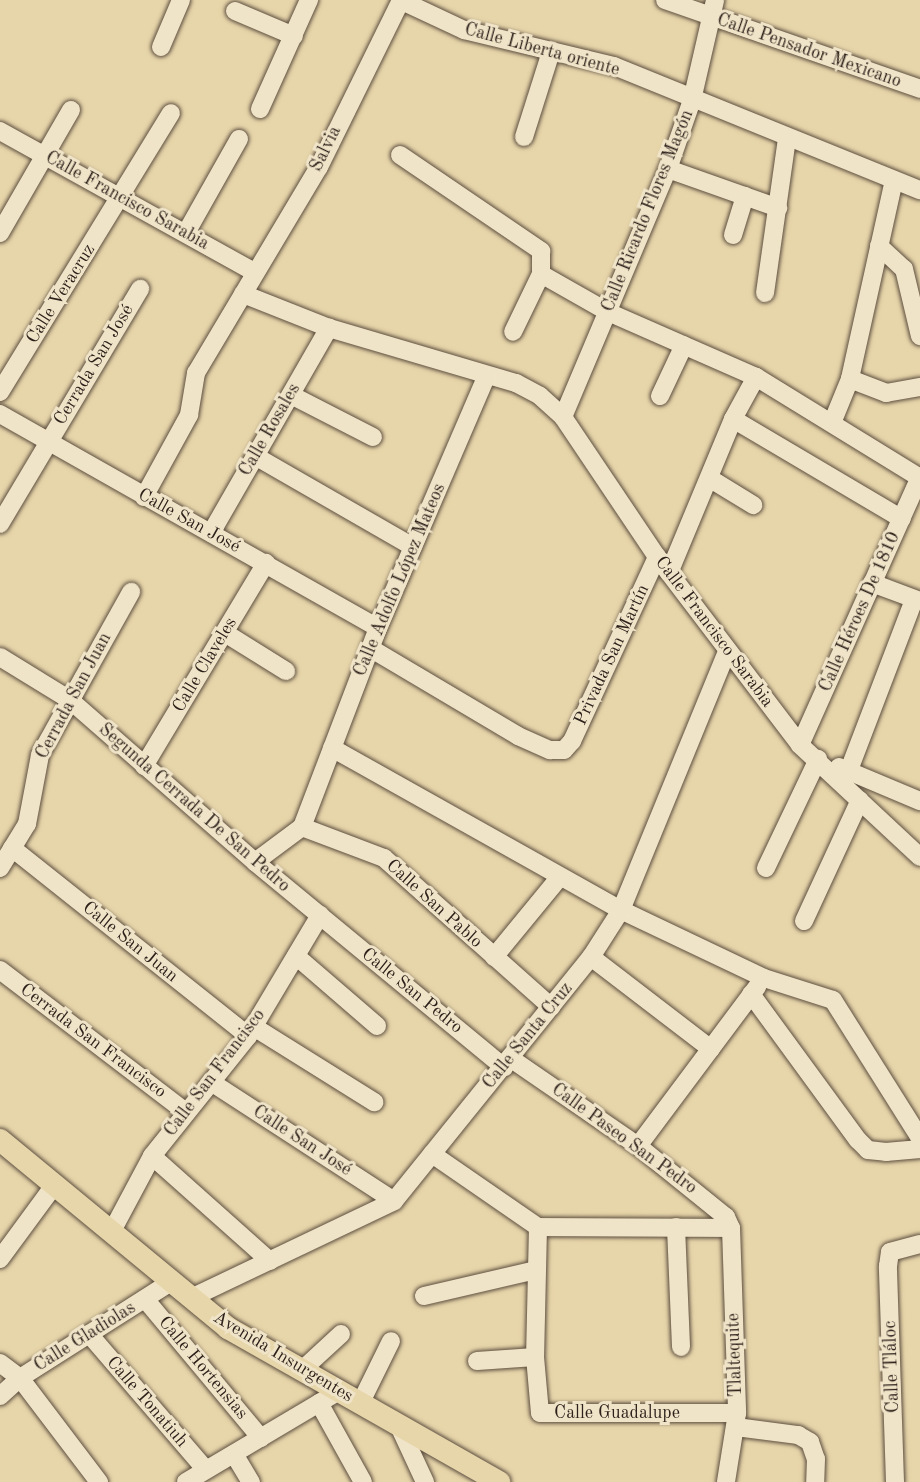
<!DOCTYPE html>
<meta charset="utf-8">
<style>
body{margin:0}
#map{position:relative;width:920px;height:1482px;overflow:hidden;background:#e8d6ab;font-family:"Old Standard TT",serif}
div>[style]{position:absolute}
.roads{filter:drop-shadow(0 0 2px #5c4e3f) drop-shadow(0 0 2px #5c4e3f)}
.minor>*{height:18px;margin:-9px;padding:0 9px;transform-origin:9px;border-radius:9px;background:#f0e4c8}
.major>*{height:22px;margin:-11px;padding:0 11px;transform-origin:11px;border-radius:11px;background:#e8d6ab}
span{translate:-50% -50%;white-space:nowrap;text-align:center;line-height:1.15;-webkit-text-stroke:6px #f0e4c8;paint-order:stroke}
.street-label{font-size:18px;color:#2d211b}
</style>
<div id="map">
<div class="roads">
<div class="minor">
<div style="left:400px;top:0;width:71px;rotate:25.1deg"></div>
<div style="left:464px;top:30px;width:154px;rotate:13.5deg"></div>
<div style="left:614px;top:66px;width:330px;rotate:22.1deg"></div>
<div style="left:665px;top:0;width:270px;rotate:19.2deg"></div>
<div style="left:235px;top:11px;width:64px;rotate:23deg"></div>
<div style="left:161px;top:47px;width:51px;rotate:-66.9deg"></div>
<div style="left:260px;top:109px;width:120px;rotate:-65.8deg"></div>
<div style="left:0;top:131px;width:291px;rotate:29deg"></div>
<div style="left:524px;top:137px;width:89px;rotate:-72.4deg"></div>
<div style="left:400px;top:155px;width:171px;rotate:34.2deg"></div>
<div style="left:541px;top:251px;width:23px;rotate:90deg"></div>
<div style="left:541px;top:274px;width:64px;rotate:115.8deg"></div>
<div style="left:668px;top:169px;width:117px;rotate:19.5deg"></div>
<div style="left:894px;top:180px;width:204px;rotate:102.5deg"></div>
<div style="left:850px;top:379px;width:39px;rotate:21deg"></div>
<div style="left:886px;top:393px;width:35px;rotate:-10deg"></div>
<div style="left:0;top:233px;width:142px;rotate:-60deg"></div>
<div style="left:186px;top:233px;width:108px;rotate:-60.6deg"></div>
<div style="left:733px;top:235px;width:41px;rotate:-72.9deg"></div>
<div style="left:879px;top:246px;width:34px;rotate:43deg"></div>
<div style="left:904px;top:269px;width:69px;rotate:76.6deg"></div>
<div style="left:541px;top:274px;width:77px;rotate:29.6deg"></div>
<div style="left:608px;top:312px;width:162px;rotate:23.7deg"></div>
<div style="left:756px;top:377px;width:193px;rotate:31.6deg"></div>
<div style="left:765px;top:293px;width:157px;rotate:-81.9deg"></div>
<div style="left:243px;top:294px;width:92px;rotate:21.6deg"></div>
<div style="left:329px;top:328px;width:195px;rotate:16.4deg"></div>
<div style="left:516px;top:383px;width:27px;rotate:28deg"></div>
<div style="left:540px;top:396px;width:31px;rotate:42deg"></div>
<div style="left:563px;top:417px;width:169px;rotate:56.1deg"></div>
<div style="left:657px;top:557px;width:236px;rotate:52.7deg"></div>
<div style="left:800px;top:745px;width:164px;rotate:43deg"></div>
<div style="left:0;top:392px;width:327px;rotate:-58.5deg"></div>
<div style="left:291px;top:395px;width:92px;rotate:27.1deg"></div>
<div style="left:660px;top:396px;width:56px;rotate:-64.8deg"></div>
<div style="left:0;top:414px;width:434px;rotate:29.5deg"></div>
<div style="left:563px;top:417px;width:269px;rotate:-67.1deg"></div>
<div style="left:668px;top:169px;width:73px;rotate:-70.8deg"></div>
<div style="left:692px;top:100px;width:103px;rotate:-77deg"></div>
<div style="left:733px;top:419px;width:196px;rotate:30.6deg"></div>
<div style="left:832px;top:423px;width:48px;rotate:-67.8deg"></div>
<div style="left:255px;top:456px;width:182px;rotate:29.9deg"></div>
<div style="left:709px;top:478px;width:52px;rotate:31.5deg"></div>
<div style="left:144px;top:497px;width:94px;rotate:-61.2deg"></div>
<div style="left:189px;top:415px;width:43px;rotate:-80.5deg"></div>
<div style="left:196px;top:373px;width:240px;rotate:-59.2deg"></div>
<div style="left:319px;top:167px;width:186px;rotate:-63.8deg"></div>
<div style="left:0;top:524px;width:274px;rotate:-59.2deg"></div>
<div style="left:211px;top:533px;width:237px;rotate:-60.1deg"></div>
<div style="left:669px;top:573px;width:167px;rotate:-67.4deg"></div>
<div style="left:733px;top:419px;width:48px;rotate:-61.3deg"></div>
<div style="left:872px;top:583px;width:51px;rotate:20.6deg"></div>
<div style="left:225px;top:633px;width:72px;rotate:31.9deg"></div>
<div style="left:370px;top:648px;width:172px;rotate:30.7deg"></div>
<div style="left:518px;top:736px;width:35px;rotate:24deg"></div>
<div style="left:550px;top:750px;width:14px"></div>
<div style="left:564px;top:750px;width:12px;rotate:-48deg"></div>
<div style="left:572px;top:741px;width:203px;rotate:-65.2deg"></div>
<div style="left:0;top:657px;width:82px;rotate:31.6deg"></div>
<div style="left:70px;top:700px;width:246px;rotate:41.2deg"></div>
<div style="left:255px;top:862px;width:323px;rotate:39.5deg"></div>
<div style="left:800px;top:745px;width:294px;rotate:-65.9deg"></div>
<div style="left:332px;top:748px;width:331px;rotate:29.3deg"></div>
<div style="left:621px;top:910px;width:158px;rotate:25.4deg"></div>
<div style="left:764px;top:978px;width:72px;rotate:17.7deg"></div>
<div style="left:833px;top:1000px;width:163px;rotate:57.8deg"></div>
<div style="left:144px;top:766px;width:237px;rotate:-59deg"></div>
<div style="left:839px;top:767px;width:88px;rotate:22.8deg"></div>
<div style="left:849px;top:770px;width:182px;rotate:-69.1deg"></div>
<div style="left:302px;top:827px;width:213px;rotate:-69.1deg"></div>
<div style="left:378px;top:628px;width:273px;rotate:-66.7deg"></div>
<div style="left:302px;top:827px;width:88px;rotate:20.7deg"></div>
<div style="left:384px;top:858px;width:224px;rotate:41.7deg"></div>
<div style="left:12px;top:848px;width:302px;rotate:38.5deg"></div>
<div style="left:255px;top:862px;width:59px;rotate:-36.7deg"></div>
<div style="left:0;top:868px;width:52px;rotate:-58.5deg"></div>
<div style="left:27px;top:824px;width:70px;rotate:-79.3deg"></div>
<div style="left:40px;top:755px;width:187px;rotate:-60.8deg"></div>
<div style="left:766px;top:868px;width:121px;rotate:-64.5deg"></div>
<div style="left:804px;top:921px;width:133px;rotate:-65.2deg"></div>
<div style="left:296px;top:956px;width:107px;rotate:40.8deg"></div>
<div style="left:494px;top:957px;width:102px;rotate:-50.6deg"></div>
<div style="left:591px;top:957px;width:151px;rotate:37.5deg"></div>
<div style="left:0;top:970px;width:234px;rotate:37.4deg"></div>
<div style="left:751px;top:994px;width:181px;rotate:53.8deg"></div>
<div style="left:858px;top:1140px;width:14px;rotate:45deg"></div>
<div style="left:868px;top:1150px;width:18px;rotate:6deg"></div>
<div style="left:886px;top:1152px;width:34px;rotate:-5deg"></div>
<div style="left:254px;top:1027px;width:142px;rotate:32deg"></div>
<div style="left:510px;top:1058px;width:155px;rotate:34.5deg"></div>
<div style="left:638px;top:1146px;width:113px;rotate:38.9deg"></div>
<div style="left:726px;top:1217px;width:12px;rotate:66deg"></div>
<div style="left:731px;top:1228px;width:185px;rotate:88.1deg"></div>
<div style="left:737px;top:1413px;width:70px;rotate:99.1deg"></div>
<div style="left:211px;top:1082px;width:218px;rotate:33deg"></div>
<div style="left:638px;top:1146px;width:199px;rotate:-53.2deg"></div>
<div style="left:432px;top:1154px;width:129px;rotate:34.6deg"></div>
<div style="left:538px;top:1227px;width:193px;rotate:0.3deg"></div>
<div style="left:152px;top:1156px;width:158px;rotate:41.7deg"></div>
<div style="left:538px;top:1227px;width:130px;rotate:91.3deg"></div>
<div style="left:535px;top:1357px;width:56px;rotate:84.9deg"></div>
<div style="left:540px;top:1413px;width:197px"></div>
<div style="left:676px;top:1227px;width:120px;rotate:87.6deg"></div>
<div style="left:112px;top:1231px;width:85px;rotate:-61.9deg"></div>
<div style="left:152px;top:1156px;width:154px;rotate:-51.3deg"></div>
<div style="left:248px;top:1036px;width:141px;rotate:-59.2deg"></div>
<div style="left:0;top:1259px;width:93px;rotate:-53.7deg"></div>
<div style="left:424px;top:1296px;width:115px;rotate:-13.1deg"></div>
<div style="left:191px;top:1298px;width:225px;rotate:-25.5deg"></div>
<div style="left:394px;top:1201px;width:314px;rotate:-51.1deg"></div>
<div style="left:591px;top:957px;width:56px;rotate:-57.4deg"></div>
<div style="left:621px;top:910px;width:280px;rotate:-67.7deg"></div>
<div style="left:145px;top:1299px;width:181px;rotate:50.2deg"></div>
<div style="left:89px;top:1334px;width:179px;rotate:49.3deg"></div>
<div style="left:477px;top:1361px;width:58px;rotate:-3.9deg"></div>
<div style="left:0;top:1363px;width:25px;rotate:37deg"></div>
<div style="left:20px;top:1378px;width:131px;rotate:52.8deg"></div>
<div style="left:302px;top:1370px;width:53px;rotate:-42.7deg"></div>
<div style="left:0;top:1396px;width:27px;rotate:-42deg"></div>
<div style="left:20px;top:1378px;width:180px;rotate:-32.5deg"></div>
<div style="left:319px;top:1403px;width:90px;rotate:60.9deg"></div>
<div style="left:360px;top:1404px;width:70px;rotate:-63.8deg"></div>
<div style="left:399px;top:1426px;width:62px;rotate:65.1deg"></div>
<div style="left:736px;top:1427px;width:63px;rotate:7.4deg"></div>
<div style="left:798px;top:1435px;width:14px;rotate:30deg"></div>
<div style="left:810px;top:1442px;width:18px;rotate:71deg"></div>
<div style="left:816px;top:1459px;width:23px;rotate:92deg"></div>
<div style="left:234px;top:1454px;width:33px;rotate:59deg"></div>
<div style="left:186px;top:1482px;width:178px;rotate:-30.7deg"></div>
<div style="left:895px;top:1482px;width:216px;rotate:-91.9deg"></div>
<div style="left:888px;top:1266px;width:14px;rotate:-82deg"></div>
<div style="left:890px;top:1252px;width:31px;rotate:-15deg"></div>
</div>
<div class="major">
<div style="left:0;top:1140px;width:296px;rotate:39.5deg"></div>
<div style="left:228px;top:1328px;width:312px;rotate:29.6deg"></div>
</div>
</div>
<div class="street-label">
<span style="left:542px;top:50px;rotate:15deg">Calle Liberta oriente</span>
<span style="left:809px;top:51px;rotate:19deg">Calle Pensador Mexicano</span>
<span style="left:326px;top:149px;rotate:-64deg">Salvia</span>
<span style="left:127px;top:201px;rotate:29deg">Calle Francisco Sarabia</span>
<span style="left:648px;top:211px;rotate:-68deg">Calle Ricardo Flores Magón</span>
<span style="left:61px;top:294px;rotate:-58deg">Calle Veracruz</span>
<span style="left:94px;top:365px;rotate:-59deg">Cerrada San José</span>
<span style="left:270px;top:430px;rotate:-60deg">Calle Rosales</span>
<span style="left:189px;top:521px;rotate:29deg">Calle San José</span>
<span style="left:400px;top:580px;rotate:-67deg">Calle Adolfo López Mateos</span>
<span style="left:860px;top:612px;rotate:-66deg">Calle Héroes De 1810</span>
<span style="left:714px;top:632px;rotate:53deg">Calle Francisco Sarabia</span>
<span style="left:612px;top:655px;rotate:-65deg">Privada San Martín</span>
<span style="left:205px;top:665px;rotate:-59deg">Calle Claveles</span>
<span style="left:74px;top:696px;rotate:-62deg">Cerrada San Juan</span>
<span style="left:194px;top:808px;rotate:41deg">Segunda Cerrada De San Pedro</span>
<span style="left:434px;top:904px;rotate:42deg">Calle San Pablo</span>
<span style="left:130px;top:942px;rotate:39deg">Calle San Juan</span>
<span style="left:412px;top:991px;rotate:39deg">Calle San Pedro</span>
<span style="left:528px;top:1036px;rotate:-51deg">Calle Santa Cruz</span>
<span style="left:93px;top:1041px;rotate:37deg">Cerrada San Francisco</span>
<span style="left:215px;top:1073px;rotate:-53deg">Calle San Francisco</span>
<span style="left:624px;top:1139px;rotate:36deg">Calle Paseo San Pedro</span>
<span style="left:302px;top:1141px;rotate:33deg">Calle San José</span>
<span style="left:85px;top:1337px;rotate:-32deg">Calle Gladiolas</span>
<span style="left:735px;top:1355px;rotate:-92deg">Tlaltequite</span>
<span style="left:283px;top:1357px;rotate:31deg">Avenida Insurgentes</span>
<span style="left:892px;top:1367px;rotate:-92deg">Calle Tláloc</span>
<span style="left:203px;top:1368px;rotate:50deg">Calle Hortensias</span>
<span style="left:147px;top:1402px;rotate:49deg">Calle Tonatiuh</span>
<span style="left:617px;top:1413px">Calle Guadalupe</span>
</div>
</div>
